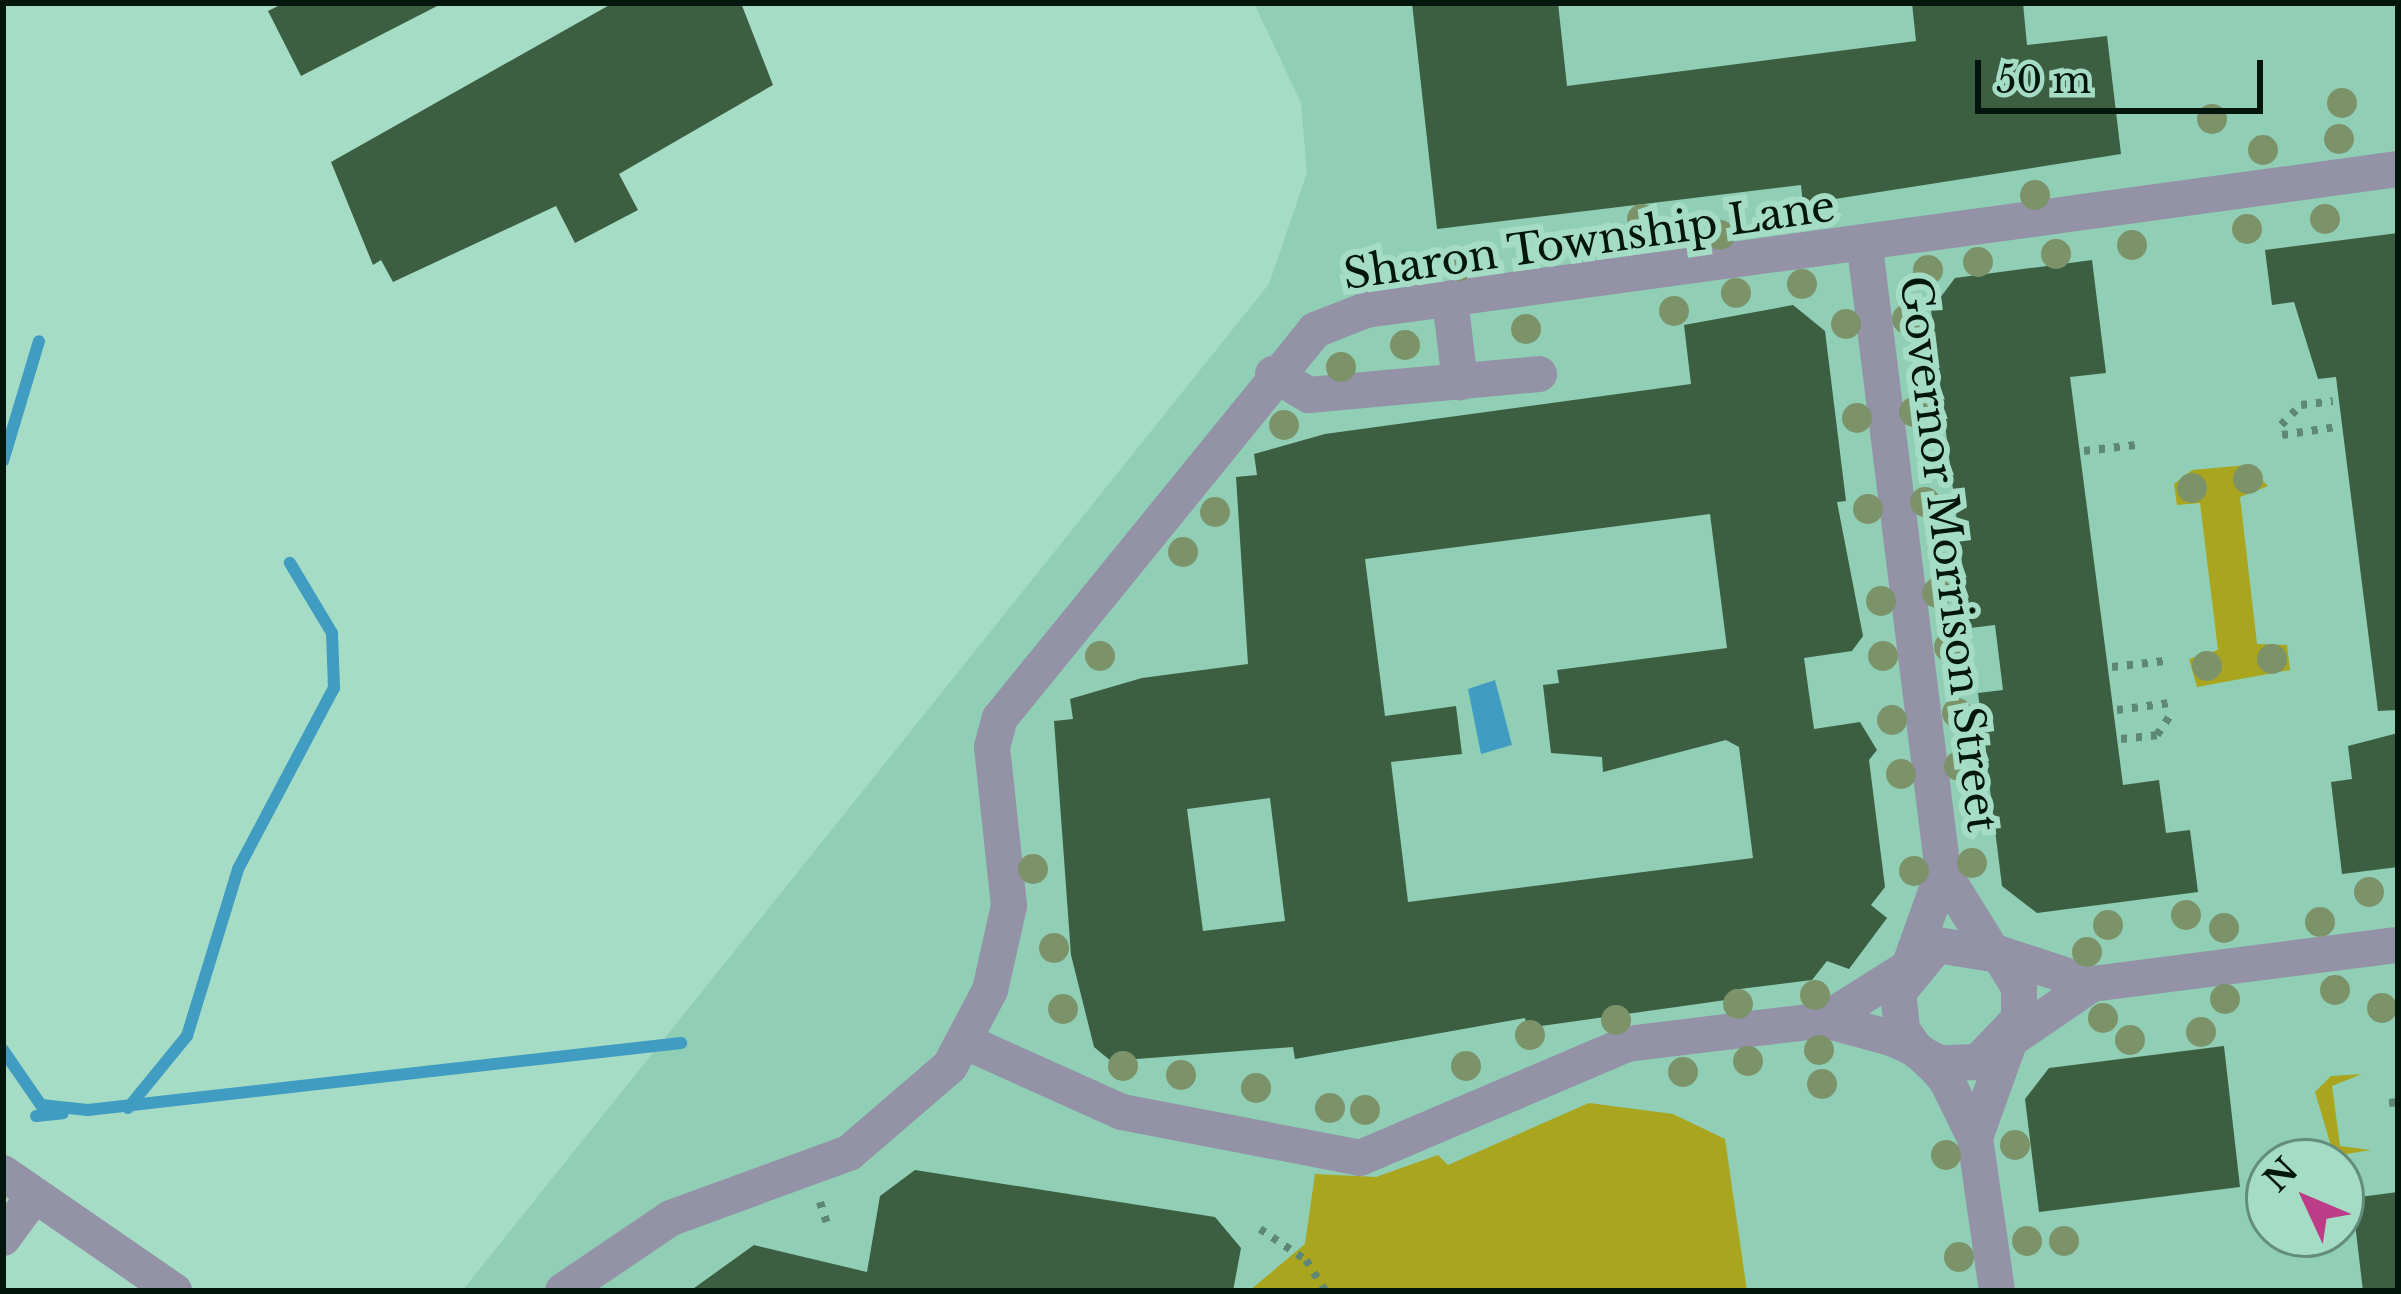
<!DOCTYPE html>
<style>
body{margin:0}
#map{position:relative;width:2401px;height:1294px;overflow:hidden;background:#a5dcc5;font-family:"Libre Baskerville",serif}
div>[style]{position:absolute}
.built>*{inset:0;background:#90ceb6}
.green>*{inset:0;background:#a9a51e}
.water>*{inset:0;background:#409cc1}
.stream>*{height:12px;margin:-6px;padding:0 6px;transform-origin:6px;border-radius:6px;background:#409cc1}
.building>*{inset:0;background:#3c5f41}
.path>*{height:8px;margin-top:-4px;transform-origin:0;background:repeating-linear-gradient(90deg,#5f8776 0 6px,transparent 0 15px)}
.minor>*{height:36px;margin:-18px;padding:0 18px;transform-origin:18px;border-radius:18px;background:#9392a6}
.trees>*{width:30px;height:30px;margin:-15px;border-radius:50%;background:#7c9369}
span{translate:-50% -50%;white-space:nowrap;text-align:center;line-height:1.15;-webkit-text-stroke:12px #a5dcc5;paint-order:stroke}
.street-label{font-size:42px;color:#02160e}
.frame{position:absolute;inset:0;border:6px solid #02160e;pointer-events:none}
.north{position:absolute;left:2245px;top:1138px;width:120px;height:120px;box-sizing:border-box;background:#a5dcc5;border:3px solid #648d7c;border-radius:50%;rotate:314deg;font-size:33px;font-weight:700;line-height:48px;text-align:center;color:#02160e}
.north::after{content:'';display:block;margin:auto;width:42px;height:54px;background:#bc3c88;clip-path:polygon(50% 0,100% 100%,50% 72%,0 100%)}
.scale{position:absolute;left:1975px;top:60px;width:288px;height:54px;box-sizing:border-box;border:6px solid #02160e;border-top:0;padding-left:15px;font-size:36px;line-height:42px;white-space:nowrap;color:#02160e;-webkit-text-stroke:9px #a5dcc5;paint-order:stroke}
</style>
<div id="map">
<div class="built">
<div style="clip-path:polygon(evenodd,1254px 3px,2398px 3px,2398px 1291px,462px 1291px,1269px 284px,1307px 173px,1301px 103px,1254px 3px,2269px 1162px,2341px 1162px,2341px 1234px,2269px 1234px,2269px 1162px)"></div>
</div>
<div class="green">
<div style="clip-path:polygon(2248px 465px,2268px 486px,2240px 497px,2257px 644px,2287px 645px,2290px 670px,2197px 687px,2189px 659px,2218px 650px,2200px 503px,2177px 505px,2174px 484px,2192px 470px)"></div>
<div style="clip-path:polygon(2362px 1074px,2332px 1086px,2340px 1146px,2371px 1150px,2334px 1156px,2315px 1092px,2331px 1076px)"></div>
<div style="clip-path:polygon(1589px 1103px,1673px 1114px,1725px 1139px,1747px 1291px,1249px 1291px,1305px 1244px,1315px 1174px,1376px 1177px,1438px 1155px,1448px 1165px)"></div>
</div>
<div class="water">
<div style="clip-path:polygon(1495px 680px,1512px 745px,1481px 754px,1468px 689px)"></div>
</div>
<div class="stream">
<div style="left:3px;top:461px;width:125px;rotate:-73.3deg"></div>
<div style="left:3px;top:1050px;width:67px;rotate:55.4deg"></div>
<div style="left:41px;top:1105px;width:47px;rotate:6.1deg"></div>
<div style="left:88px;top:1110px;width:597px;rotate:-6.45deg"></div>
<div style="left:128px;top:1108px;width:93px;rotate:-50.7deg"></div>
<div style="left:187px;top:1036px;width:175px;rotate:-73deg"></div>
<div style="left:238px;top:869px;width:205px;rotate:-62.1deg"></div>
<div style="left:334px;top:688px;width:55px;rotate:-92.1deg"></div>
<div style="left:332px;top:633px;width:82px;rotate:-121deg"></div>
<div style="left:36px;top:1116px;width:27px;rotate:-6deg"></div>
</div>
<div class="building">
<div style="clip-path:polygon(284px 3px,443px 3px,301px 76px,268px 11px)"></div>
<div style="clip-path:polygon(613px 3px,741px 3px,773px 85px,619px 174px,638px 210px,575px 243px,556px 206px,393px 282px,381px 260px,373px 265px,331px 162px)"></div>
<div style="clip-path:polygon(1412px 3px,1558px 3px,1567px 86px,1916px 41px,1912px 3px,2023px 3px,2027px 45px,2107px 36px,2121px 154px,1803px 204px,1801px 185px,1437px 229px)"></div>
<div style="clip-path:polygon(2398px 233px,2398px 710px,2378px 711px,2336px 377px,2318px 379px,2294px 302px,2272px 305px,2265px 250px)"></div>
<div style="clip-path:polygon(2092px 260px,2106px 373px,2070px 377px,2123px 785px,2159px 780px,2166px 833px,2190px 830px,2198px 892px,2037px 913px,2002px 886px,1978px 693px,2003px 690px,1995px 625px,1970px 628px,1931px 310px,1955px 278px)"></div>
<div style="clip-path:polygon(evenodd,1793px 305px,1825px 331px,1846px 501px,1837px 502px,1863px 636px,1852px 651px,1804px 658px,1814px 729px,1860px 722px,1877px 750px,1869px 760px,1885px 887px,1871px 905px,1887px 918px,1849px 969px,1827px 961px,1812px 980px,1732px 990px,1733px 999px,1527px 1028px,1525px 1018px,1295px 1059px,1293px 1047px,1111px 1061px,1094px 1047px,1071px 955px,1054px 721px,1073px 719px,1070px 699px,1142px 678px,1248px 664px,1236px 477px,1257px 475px,1254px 454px,1325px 434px,1691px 384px,1684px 325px,1793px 305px,1710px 514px,1727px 648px,1557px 670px,1559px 683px,1543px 685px,1551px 753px,1602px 757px,1603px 772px,1726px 740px,1739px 747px,1753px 858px,1408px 902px,1391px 762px,1462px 754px,1456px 706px,1385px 716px,1365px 559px,1710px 514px,1793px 305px,1270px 798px,1285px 921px,1203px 931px,1187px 809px,1270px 798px)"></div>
<div style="clip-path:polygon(2398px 733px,2398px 867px,2342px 874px,2331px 782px,2352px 779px,2348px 746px)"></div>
<div style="clip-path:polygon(2224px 1046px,2240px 1187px,2039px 1212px,2025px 1099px,2049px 1068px)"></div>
<div style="clip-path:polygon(915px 1170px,1215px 1217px,1241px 1248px,1233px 1291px,690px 1291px,754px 1245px,867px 1272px,880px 1196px)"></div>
<div style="clip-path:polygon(2398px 1192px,2398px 1291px,2363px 1291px,2352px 1198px)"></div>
</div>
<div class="path">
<div style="left:2281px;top:425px;width:28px;rotate:-45deg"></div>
<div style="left:2301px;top:405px;width:32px;rotate:-7deg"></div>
<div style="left:2282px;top:435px;width:56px;rotate:-8.3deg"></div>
<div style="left:2084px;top:451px;width:52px;rotate:-6.6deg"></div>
<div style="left:2112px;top:667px;width:53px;rotate:-6.5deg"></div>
<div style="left:2117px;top:710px;width:53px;rotate:-7.5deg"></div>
<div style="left:2121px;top:739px;width:36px;rotate:-6deg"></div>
<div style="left:2157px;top:735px;width:27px;rotate:-56deg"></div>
<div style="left:2389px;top:1103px;width:9px;rotate:-6deg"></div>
<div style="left:820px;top:1202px;width:22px;rotate:72deg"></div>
<div style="left:1260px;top:1229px;width:55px;rotate:34deg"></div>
<div style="left:1306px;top:1260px;width:36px;rotate:58deg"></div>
</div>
<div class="minor">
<div style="left:1865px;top:248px;width:629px;rotate:82.87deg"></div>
<div style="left:1450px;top:300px;width:83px;rotate:83deg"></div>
<div style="left:1273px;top:374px;width:42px;rotate:30.3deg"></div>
<div style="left:1309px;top:395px;width:231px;rotate:-5.2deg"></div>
<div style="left:2092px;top:984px;width:308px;rotate:-7.3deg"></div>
<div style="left:966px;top:1042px;width:171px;rotate:24.2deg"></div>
<div style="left:1122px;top:1112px;width:242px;rotate:10.9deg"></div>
<div style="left:1360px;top:1158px;width:290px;rotate:-23.1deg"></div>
<div style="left:1627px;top:1044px;width:199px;rotate:-6.9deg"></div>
<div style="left:1825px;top:1020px;width:99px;rotate:-32.2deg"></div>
<div style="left:1909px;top:967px;width:101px;rotate:-70.3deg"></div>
<div style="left:1943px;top:872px;width:93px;rotate:58.2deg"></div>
<div style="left:1992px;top:951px;width:105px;rotate:18.3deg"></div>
<div style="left:2092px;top:984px;width:99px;rotate:145.7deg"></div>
<div style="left:2010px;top:1040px;width:104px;rotate:109.7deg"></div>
<div style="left:1975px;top:1138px;width:64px;rotate:-116.2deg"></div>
<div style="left:1947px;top:1081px;width:13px;rotate:-129deg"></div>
<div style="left:1939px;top:1071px;width:13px;rotate:-135deg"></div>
<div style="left:1930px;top:1062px;width:15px;rotate:-138deg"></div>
<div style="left:1919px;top:1052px;width:7px;rotate:-135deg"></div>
<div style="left:1914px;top:1047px;width:22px;rotate:-124deg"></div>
<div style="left:1902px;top:1029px;width:36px;rotate:-96deg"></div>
<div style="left:1898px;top:993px;width:62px;rotate:-50.9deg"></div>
<div style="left:1937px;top:945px;width:63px;rotate:9.2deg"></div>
<div style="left:1999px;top:955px;width:38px;rotate:58deg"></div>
<div style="left:2019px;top:987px;width:32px;rotate:90deg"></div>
<div style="left:2019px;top:1019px;width:59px;rotate:133.6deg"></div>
<div style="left:1978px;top:1062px;width:38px;rotate:178deg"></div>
<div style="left:1940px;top:1063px;width:8px;rotate:-157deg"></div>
<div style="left:1933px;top:1060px;width:16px;rotate:-150deg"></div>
<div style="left:1919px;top:1052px;width:9px;rotate:-148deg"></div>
<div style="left:1911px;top:1047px;width:19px;rotate:-155deg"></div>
<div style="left:1894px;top:1039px;width:72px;rotate:-164.6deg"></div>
<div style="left:1975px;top:1138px;width:155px;rotate:81.8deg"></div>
<div style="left:3px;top:1173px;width:208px;rotate:34.6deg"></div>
<div style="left:3px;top:1238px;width:51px;rotate:-53.8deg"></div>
<div style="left:563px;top:1291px;width:130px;rotate:-34.1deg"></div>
<div style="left:671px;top:1218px;width:189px;rotate:-20.1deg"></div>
<div style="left:849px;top:1153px;width:133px;rotate:-40.7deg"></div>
<div style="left:950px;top:1066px;width:86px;rotate:-62.2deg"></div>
<div style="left:990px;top:990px;width:86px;rotate:-77.3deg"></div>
<div style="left:1009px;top:906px;width:160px;rotate:-96.1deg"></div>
<div style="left:992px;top:747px;width:30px;rotate:-75deg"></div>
<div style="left:1000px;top:718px;width:500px;rotate:-50.9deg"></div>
<div style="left:1315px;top:330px;width:55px;rotate:-21.4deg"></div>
<div style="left:1366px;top:310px;width:1042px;rotate:-7.78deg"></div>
</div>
<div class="trees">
<div style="left:2342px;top:103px"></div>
<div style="left:2212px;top:119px"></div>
<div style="left:2339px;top:139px"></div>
<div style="left:2263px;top:150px"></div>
<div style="left:2035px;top:195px"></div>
<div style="left:1642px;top:219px"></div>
<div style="left:2325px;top:219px"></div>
<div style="left:2247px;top:229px"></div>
<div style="left:1720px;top:235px"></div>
<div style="left:2132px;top:245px"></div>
<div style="left:2056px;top:254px"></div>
<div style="left:1978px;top:262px"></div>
<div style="left:1460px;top:266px"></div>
<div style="left:1928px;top:270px"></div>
<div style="left:1802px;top:284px"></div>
<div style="left:1736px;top:293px"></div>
<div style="left:1674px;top:311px"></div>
<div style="left:1907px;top:319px"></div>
<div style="left:1846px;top:324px"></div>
<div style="left:1526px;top:329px"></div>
<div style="left:1405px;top:345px"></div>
<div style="left:1341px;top:367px"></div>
<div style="left:1914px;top:412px"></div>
<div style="left:1857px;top:418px"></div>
<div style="left:1284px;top:425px"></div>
<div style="left:2248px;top:479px"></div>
<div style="left:2192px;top:488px"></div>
<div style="left:1925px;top:502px"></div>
<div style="left:1868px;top:509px"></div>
<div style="left:1215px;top:512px"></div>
<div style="left:1183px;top:552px"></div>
<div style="left:1937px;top:593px"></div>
<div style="left:1881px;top:601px"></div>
<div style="left:1949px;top:647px"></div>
<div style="left:1100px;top:656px"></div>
<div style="left:1883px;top:656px"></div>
<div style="left:2272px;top:659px"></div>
<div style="left:2207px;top:666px"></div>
<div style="left:1957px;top:713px"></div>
<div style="left:1892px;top:720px"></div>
<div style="left:1959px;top:766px"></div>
<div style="left:1901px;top:774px"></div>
<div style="left:1972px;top:863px"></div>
<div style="left:1033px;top:869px"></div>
<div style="left:1914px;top:871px"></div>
<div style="left:2369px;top:892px"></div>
<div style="left:2186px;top:915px"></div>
<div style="left:2320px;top:922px"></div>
<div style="left:2108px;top:925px"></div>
<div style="left:2224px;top:928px"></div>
<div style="left:1054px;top:948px"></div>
<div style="left:2087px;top:952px"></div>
<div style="left:2335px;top:990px"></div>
<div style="left:1815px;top:995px"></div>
<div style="left:2225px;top:999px"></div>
<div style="left:1738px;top:1004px"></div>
<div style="left:2382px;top:1008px"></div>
<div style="left:1063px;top:1009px"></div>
<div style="left:2103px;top:1018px"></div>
<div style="left:1616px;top:1020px"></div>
<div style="left:2201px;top:1032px"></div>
<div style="left:1530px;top:1035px"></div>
<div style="left:2130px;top:1040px"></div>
<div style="left:1819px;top:1050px"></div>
<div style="left:1748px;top:1061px"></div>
<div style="left:1123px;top:1066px"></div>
<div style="left:1466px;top:1066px"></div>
<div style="left:1683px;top:1072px"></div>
<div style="left:1181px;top:1075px"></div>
<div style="left:1822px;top:1084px"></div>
<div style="left:1256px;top:1088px"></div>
<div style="left:1330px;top:1108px"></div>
<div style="left:1365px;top:1110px"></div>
<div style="left:2015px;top:1145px"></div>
<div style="left:1946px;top:1155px"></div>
<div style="left:2027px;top:1241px"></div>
<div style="left:2064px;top:1241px"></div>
<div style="left:1959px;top:1257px"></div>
</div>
<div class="street-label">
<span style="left:1589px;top:240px;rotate:-8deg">Sharon Township Lane</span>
<span style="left:1949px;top:554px;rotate:83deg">Governor Morrison Street</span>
</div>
<div class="frame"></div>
<div class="north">N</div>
<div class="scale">50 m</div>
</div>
